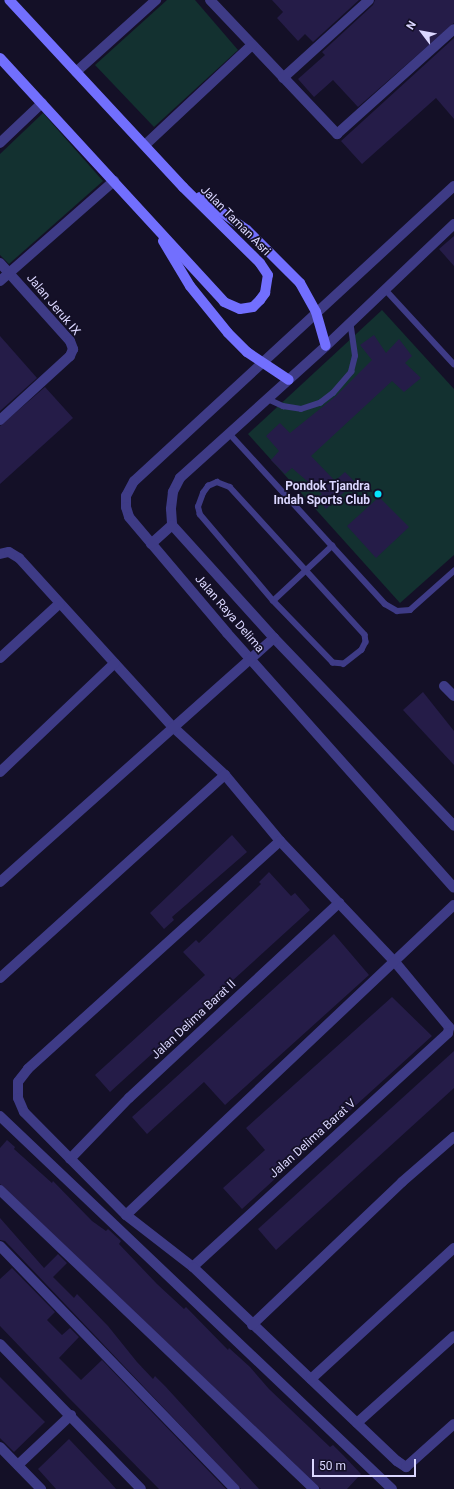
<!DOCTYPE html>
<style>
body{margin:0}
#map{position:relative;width:454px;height:1489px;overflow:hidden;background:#141027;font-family:Roboto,sans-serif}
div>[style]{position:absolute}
.green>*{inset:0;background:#133130}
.building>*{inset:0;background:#251c48}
.lane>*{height:5.5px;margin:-2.75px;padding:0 2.75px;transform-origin:2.75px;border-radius:2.75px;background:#3e3b86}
.street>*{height:10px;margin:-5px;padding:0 5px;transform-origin:5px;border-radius:5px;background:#3e3b86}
.secondary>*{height:10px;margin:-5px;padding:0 5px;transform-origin:5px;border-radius:5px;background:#726ffe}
.dots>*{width:11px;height:11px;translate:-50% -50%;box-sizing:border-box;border:2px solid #141027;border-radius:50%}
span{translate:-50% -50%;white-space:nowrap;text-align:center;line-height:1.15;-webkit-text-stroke:3.5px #141027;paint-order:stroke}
.street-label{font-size:12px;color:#dbd7ff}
.poi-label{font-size:12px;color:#dbd7ff;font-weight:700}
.right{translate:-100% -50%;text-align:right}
.north{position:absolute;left:402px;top:12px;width:40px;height:40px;-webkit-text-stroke:3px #141027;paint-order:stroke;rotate:302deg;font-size:11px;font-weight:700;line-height:16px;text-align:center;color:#dbd7ff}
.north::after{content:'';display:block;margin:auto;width:14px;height:18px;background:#dbd7ff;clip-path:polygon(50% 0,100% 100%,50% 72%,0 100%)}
.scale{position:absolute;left:312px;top:1459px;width:104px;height:18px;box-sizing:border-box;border:2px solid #dbd7ff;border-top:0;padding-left:5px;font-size:12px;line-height:14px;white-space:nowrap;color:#dbd7ff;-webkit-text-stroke:3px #141027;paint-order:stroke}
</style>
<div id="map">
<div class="green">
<div style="clip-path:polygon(167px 0,195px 0,238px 50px,154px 127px,95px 65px)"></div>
<div style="clip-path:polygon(43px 113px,103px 181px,9px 264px,0 255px,0 154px)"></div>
<div style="clip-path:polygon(382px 310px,454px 389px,454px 555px,400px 603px,248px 434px)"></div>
</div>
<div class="building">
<div style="clip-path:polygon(272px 0,359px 0,313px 42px,305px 34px,298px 41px,277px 18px,283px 12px)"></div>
<div style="clip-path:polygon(375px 0,454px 0,454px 23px,358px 107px,333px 80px,314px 97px,298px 79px,325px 55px,322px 52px,373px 5px)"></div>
<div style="clip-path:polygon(454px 38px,454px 119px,436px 98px,362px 164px,341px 141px)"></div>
<div style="clip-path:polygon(454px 236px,454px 266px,439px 249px)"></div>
<div style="clip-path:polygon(374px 335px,386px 353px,399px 339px,412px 356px,405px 363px,421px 378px,404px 392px,392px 381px,311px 456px,335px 481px,345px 472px,355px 482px,326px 509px,317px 498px,322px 494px,292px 468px,285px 474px,271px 460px,279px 451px,266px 436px,280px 423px,290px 433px,336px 396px,372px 360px,360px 345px)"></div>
<div style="clip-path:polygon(0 336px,37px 378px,0 411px)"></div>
<div style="clip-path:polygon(45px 387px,73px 418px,0 484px,0 426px)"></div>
<div style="clip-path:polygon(379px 497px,409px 527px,376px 558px,347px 526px)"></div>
<div style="clip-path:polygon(423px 692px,454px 731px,454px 765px,403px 710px)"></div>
<div style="clip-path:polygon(232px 835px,247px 852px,172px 917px,174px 920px,164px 929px,150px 913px)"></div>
<div style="clip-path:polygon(269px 872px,291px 896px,295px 893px,310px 910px,110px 1092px,95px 1075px,205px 975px,183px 952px,196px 940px,199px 943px,222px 921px,261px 884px,259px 882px)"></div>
<div style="clip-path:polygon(334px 934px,369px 975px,225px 1105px,204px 1082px,147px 1134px,132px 1117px)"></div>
<div style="clip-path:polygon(392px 997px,432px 1036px,242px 1209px,223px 1188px,265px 1150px,246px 1128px)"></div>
<div style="clip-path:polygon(454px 1051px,454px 1088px,276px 1250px,258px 1229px)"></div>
<div style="clip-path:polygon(7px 1140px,15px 1147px,14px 1149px,52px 1183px,53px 1181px,92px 1221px,106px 1231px,108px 1229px,121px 1241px,119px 1244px,157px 1284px,184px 1309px,186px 1307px,228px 1350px,229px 1348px,250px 1367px,269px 1389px,330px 1447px,333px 1445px,343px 1455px,361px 1474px,347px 1489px,321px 1489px,0 1184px,0 1148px)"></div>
<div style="clip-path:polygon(0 1218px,44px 1268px,58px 1254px,67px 1263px,53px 1277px,74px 1298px,77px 1294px,108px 1326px,137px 1362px,153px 1379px,155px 1376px,165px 1386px,259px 1489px,241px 1489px,5px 1241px,0 1240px)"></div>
<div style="clip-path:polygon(12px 1268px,55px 1312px,47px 1320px,62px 1335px,70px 1328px,79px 1337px,59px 1358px,81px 1380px,102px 1360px,226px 1489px,159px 1489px,67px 1396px,0 1326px,0 1279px)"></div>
<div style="clip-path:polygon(0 1377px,45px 1422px,14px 1452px,0 1438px)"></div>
<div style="clip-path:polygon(69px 1439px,109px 1481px,116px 1489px,56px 1489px,38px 1469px)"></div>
</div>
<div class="lane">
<div style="left:385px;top:289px;width:102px;rotate:47.4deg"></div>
<div style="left:268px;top:399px;width:17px;rotate:25deg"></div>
<div style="left:283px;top:406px;width:18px;rotate:9deg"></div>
<div style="left:301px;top:409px;width:20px;rotate:-18deg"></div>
<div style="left:320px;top:403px;width:16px;rotate:-38deg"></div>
<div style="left:333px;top:393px;width:28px;rotate:-49deg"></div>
<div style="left:351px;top:372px;width:16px;rotate:-76deg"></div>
<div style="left:355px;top:356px;width:34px;rotate:-98deg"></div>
<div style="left:230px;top:434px;width:230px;rotate:47.6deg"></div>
<div style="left:385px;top:604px;width:14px;rotate:30deg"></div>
<div style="left:397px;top:611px;width:13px;rotate:-4deg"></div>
<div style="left:410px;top:610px;width:59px;rotate:-41.6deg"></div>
<div style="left:217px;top:482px;width:14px;rotate:21deg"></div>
<div style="left:230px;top:487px;width:200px;rotate:47.6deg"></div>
<div style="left:365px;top:635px;width:7px;rotate:82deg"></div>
<div style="left:366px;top:642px;width:9px;rotate:117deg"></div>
<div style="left:362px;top:650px;width:23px;rotate:142deg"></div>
<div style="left:344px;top:664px;width:11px;rotate:-175deg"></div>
<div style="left:333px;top:663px;width:86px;rotate:-134.1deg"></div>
<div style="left:273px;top:601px;width:113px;rotate:-130.3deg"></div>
<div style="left:200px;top:515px;width:8px;rotate:-104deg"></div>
<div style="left:198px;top:507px;width:15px;rotate:-70deg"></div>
<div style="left:203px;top:493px;width:9px;rotate:-54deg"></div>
<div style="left:208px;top:486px;width:10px;rotate:-24deg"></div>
<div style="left:273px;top:601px;width:81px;rotate:-43deg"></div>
</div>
<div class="street">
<div style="left:210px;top:0;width:185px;rotate:46.5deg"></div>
<div style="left:337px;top:134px;width:157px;rotate:-41.9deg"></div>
<div style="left:76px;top:72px;width:108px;rotate:-42deg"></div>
<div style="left:283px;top:78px;width:116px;rotate:-42.2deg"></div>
<div style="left:0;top:143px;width:58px;rotate:-43.6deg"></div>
<div style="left:145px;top:145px;width:146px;rotate:-43.1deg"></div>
<div style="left:454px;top:186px;width:435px;rotate:137.3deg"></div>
<div style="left:134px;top:481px;width:17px;rotate:118deg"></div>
<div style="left:126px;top:496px;width:11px;rotate:90deg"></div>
<div style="left:126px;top:507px;width:10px;rotate:73deg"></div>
<div style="left:129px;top:517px;width:152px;rotate:49.8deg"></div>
<div style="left:227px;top:633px;width:341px;rotate:48.3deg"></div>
<div style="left:454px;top:224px;width:177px;rotate:136.4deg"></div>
<div style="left:326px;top:346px;width:197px;rotate:137.9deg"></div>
<div style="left:180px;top:478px;width:16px;rotate:117deg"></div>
<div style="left:173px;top:492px;width:17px;rotate:97deg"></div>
<div style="left:171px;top:509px;width:16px;rotate:86deg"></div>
<div style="left:172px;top:525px;width:152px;rotate:47.9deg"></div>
<div style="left:274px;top:638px;width:260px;rotate:46.2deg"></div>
<div style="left:0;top:263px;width:105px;rotate:48.1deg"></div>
<div style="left:70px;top:341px;width:9px;rotate:69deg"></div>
<div style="left:73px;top:349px;width:8px;rotate:113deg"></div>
<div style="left:70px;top:356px;width:95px;rotate:137.6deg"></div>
<div style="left:0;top:281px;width:152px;rotate:-41.3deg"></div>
<div style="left:151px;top:544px;width:28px;rotate:-42deg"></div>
<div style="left:0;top:554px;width:9px;rotate:-13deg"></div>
<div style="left:9px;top:552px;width:12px;rotate:31deg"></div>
<div style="left:19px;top:558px;width:229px;rotate:47.7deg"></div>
<div style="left:173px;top:727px;width:71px;rotate:42.7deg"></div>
<div style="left:225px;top:775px;width:86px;rotate:50.2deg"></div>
<div style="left:280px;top:841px;width:167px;rotate:46.5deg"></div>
<div style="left:395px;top:962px;width:85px;rotate:50.3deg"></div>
<div style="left:449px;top:1027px;width:6px;rotate:99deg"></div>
<div style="left:448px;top:1033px;width:346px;rotate:137.5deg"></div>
<div style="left:0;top:658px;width:81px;rotate:-42.5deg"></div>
<div style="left:444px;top:686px;width:14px;rotate:45deg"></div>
<div style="left:0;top:772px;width:158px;rotate:-43.5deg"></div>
<div style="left:280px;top:841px;width:340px;rotate:137.9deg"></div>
<div style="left:28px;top:1069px;width:16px;rotate:128deg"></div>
<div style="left:18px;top:1082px;width:16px;rotate:90deg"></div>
<div style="left:18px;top:1098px;width:15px;rotate:67deg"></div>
<div style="left:24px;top:1112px;width:145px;rotate:45.3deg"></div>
<div style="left:126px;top:1215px;width:85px;rotate:37.8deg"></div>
<div style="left:193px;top:1267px;width:282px;rotate:43.6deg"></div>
<div style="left:397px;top:1461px;width:11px;rotate:34deg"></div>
<div style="left:406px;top:1467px;width:64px;rotate:-41.9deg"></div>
<div style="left:0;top:882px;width:367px;rotate:-41.7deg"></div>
<div style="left:0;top:978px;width:303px;rotate:-42.1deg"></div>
<div style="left:0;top:1116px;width:541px;rotate:43.58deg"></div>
<div style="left:70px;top:1159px;width:85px;rotate:-46deg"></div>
<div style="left:129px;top:1098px;width:287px;rotate:-42.9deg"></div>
<div style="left:0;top:1190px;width:434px;rotate:43.6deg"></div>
<div style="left:126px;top:1215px;width:451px;rotate:-43.4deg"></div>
<div style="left:0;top:1246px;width:338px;rotate:46deg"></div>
<div style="left:252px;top:1325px;width:207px;rotate:-43.6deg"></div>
<div style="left:402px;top:1182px;width:69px;rotate:-40.9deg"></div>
<div style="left:0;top:1344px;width:202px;rotate:45.8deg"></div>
<div style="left:311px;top:1379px;width:194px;rotate:-42.5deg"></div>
<div style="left:357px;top:1423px;width:130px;rotate:-41.9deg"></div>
<div style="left:0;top:1447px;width:59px;rotate:45.7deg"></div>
<div style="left:18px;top:1465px;width:73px;rotate:-43.3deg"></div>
</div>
<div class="secondary">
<div style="left:0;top:58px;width:331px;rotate:47.4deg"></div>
<div style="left:224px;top:302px;width:17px;rotate:24deg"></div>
<div style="left:240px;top:309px;width:13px;rotate:-9deg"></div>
<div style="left:253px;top:307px;width:10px;rotate:-45deg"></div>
<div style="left:260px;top:300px;width:9px;rotate:-54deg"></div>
<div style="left:265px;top:293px;width:18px;rotate:-81deg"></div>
<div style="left:268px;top:275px;width:14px;rotate:-124deg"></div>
<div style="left:260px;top:263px;width:108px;rotate:-135.4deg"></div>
<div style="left:183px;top:187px;width:255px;rotate:-132.9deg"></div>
<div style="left:200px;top:197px;width:57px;rotate:35.1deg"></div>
<div style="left:247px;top:230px;width:75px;rotate:45deg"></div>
<div style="left:300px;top:283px;width:33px;rotate:61deg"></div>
<div style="left:316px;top:312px;width:35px;rotate:74deg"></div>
<div style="left:163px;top:241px;width:52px;rotate:59deg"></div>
<div style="left:190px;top:286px;width:60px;rotate:51deg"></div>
<div style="left:228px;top:333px;width:27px;rotate:45deg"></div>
<div style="left:247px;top:352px;width:50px;rotate:33.7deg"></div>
</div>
<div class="dots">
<div style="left:378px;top:494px;background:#05e4fc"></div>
</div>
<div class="street-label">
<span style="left:235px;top:221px;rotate:45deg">Jalan Taman Asri</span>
<span style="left:53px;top:305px;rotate:50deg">Jalan Jeruk IX</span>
<span style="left:229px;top:614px;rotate:49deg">Jalan Raya Delima</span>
<span style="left:194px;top:1020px;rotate:-43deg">Jalan Delima Barat II</span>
<span style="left:313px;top:1139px;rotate:-42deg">Jalan Delima Barat V</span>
</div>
<div class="poi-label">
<span class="right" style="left:370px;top:494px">Pondok Tjandra<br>Indah Sports Club</span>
</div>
<div class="north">N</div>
<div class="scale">50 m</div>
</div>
